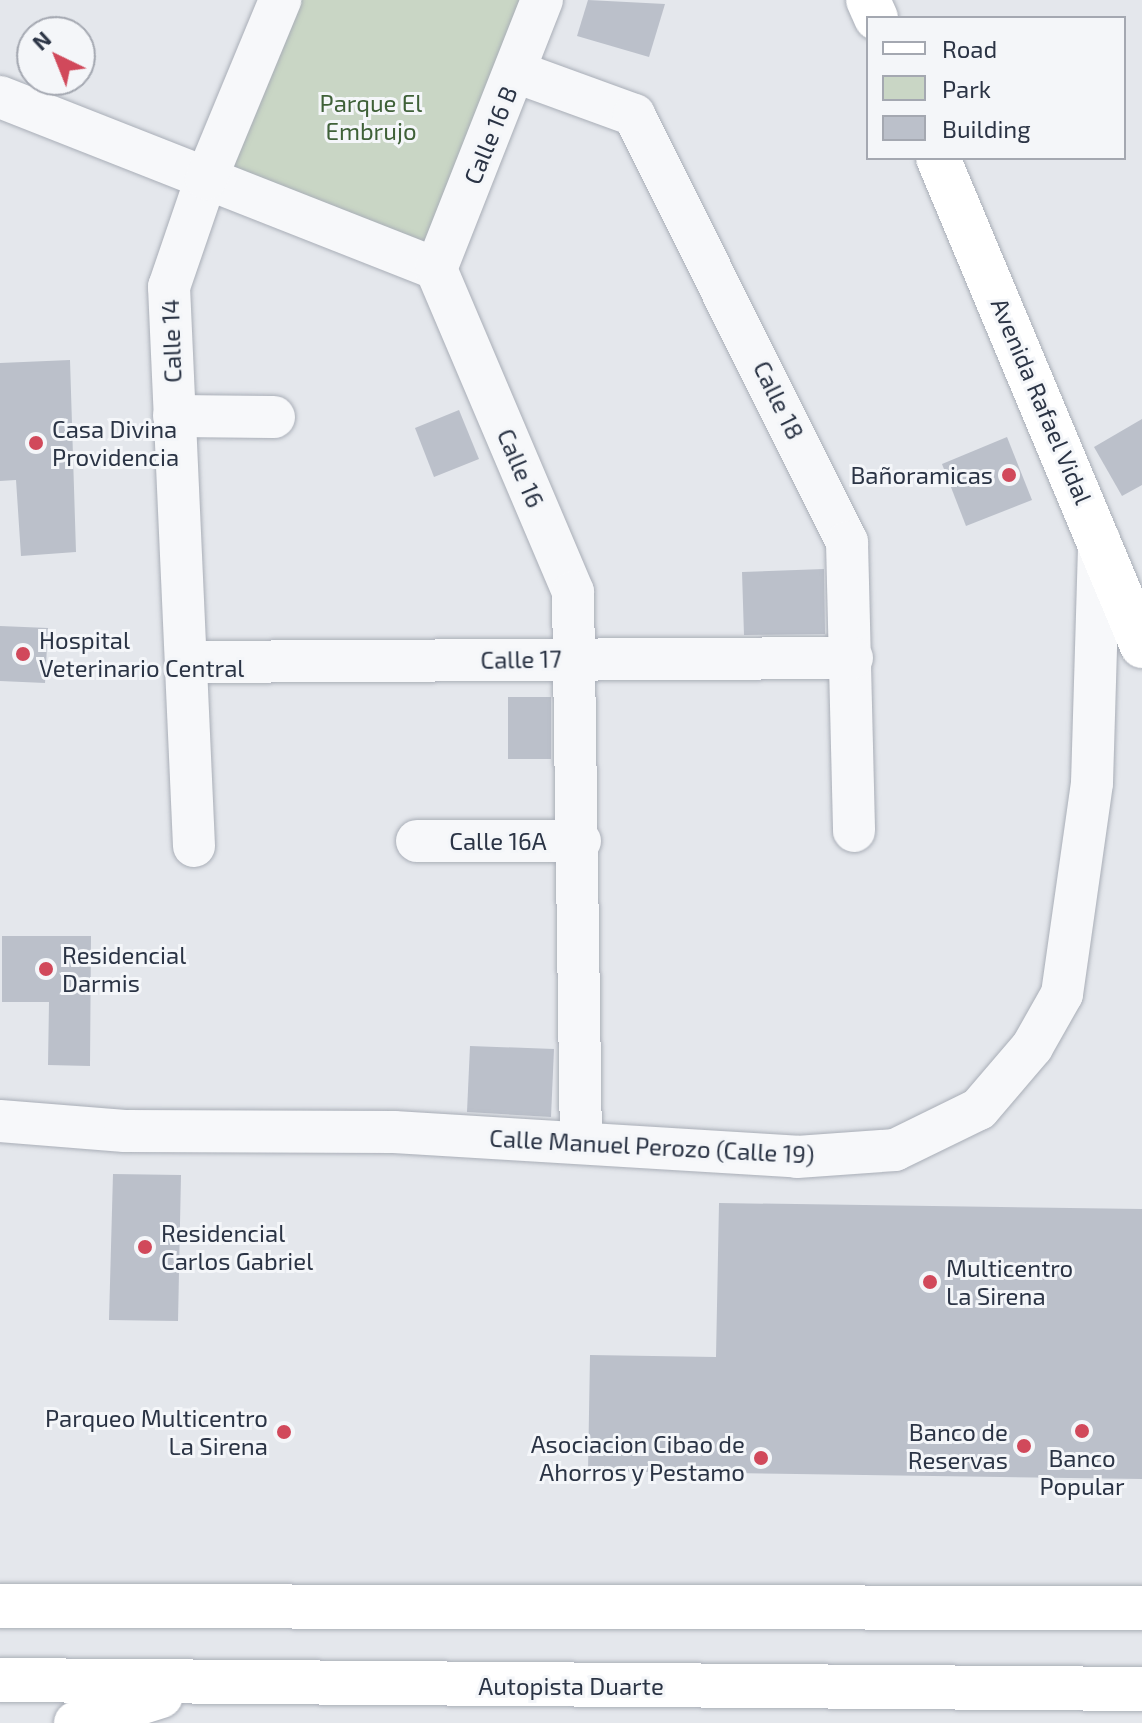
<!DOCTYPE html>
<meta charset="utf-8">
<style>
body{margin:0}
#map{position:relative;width:1142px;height:1723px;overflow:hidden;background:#e4e7ec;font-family:"Exo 2",sans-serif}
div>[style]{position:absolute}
.green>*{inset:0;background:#c9d6c5}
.building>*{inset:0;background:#bbc0ca}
.roads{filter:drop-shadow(0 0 2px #a9aeb7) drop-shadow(0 0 2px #a9aeb7)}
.minor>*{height:42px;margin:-21px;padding:0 21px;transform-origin:21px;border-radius:21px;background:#f7f8fa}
.major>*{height:44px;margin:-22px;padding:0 22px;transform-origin:22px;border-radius:22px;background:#fff}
.highway>*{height:44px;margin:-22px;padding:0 22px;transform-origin:22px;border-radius:22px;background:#fff}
.dots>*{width:22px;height:22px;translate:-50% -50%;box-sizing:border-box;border:4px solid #f4f6f9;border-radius:50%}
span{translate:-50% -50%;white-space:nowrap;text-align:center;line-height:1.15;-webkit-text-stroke:6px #f4f6f9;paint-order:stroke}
.park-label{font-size:24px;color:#3f6138}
.street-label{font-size:24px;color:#2b3445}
.poi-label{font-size:24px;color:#2b3445}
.left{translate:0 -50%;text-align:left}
.right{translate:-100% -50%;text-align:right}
.legend{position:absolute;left:866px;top:16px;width:260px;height:144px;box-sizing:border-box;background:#f4f6f9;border:2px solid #a4a8b1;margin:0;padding:10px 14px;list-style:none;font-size:24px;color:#2b3445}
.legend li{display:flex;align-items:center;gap:16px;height:40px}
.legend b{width:40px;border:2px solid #a4a8b1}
.north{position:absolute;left:16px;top:16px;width:80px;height:80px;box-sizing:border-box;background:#f4f6f9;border:2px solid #a4a8b1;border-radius:50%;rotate:317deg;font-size:22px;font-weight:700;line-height:32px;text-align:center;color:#2b3445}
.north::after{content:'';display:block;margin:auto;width:28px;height:36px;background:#d1495b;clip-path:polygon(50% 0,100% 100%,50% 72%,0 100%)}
</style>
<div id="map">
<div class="green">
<div style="clip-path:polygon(279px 0,543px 0,436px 269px,206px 179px)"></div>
</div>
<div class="building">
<div style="clip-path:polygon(588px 0,665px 4px,649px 57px,577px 36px)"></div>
<div style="clip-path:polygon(70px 360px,76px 552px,21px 556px,16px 480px,0 481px,0 363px)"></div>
<div style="clip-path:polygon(459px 410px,479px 459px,434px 477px,415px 428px)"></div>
<div style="clip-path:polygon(1142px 419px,1142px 485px,1122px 496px,1094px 447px)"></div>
<div style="clip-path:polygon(1007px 437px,1032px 500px,966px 526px,942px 464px)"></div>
<div style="clip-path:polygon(824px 569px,825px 634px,744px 635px,742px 572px)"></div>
<div style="clip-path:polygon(0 626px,48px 628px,45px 683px,0 681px)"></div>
<div style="clip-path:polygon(508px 697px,551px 697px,551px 759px,508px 759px)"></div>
<div style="clip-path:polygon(2px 936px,91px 936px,90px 1066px,48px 1065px,49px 1002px,2px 1002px)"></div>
<div style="clip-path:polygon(470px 1046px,554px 1049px,551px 1117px,467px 1112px)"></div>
<div style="clip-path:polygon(113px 1174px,181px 1175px,178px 1321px,109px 1320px)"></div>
<div style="clip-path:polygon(719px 1203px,1142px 1209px,1142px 1479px,588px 1471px,590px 1355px,716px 1357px)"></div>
</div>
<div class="roads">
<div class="minor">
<div style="left:516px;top:72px;width:126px;rotate:20deg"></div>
<div style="left:634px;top:115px;width:477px;rotate:63.5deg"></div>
<div style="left:847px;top:542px;width:289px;rotate:88.6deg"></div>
<div style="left:0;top:97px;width:469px;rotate:21.5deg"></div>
<div style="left:436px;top:269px;width:351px;rotate:67deg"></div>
<div style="left:573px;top:592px;width:550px;rotate:89.17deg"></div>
<div style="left:436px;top:269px;width:289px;rotate:-68.5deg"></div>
<div style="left:174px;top:416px;width:100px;rotate:0.6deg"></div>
<div style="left:190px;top:662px;width:662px;rotate:-0.35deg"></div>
<div style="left:417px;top:841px;width:163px"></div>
<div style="left:194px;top:846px;width:560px;rotate:-92.56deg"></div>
<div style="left:169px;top:287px;width:114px;rotate:-71.1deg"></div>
<div style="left:206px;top:179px;width:194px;rotate:-67.5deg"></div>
<div style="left:0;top:1121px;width:125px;rotate:4.6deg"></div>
<div style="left:125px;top:1131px;width:269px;rotate:0.2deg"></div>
<div style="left:394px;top:1132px;width:404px;rotate:3.5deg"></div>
<div style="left:797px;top:1157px;width:98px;rotate:-4.1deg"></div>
<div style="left:895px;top:1150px;width:93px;rotate:-26deg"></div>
<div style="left:979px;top:1109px;width:82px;rotate:-49.5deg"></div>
<div style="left:1032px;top:1047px;width:61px;rotate:-60.5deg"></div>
<div style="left:1062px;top:994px;width:213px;rotate:-81.9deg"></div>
<div style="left:1092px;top:783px;width:243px;rotate:-88.3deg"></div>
</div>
<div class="major">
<div style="left:868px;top:0;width:20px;rotate:66deg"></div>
<div style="left:938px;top:158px;width:529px;rotate:67.31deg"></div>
</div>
<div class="highway">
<div style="left:0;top:1606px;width:1142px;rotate:0.1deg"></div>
<div style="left:0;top:1680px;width:1142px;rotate:0.45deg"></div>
<div style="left:76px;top:1723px;width:89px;rotate:-17.6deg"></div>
</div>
</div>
<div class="dots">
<div style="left:36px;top:443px;background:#d1495b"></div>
<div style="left:1009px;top:475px;background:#d1495b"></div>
<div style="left:23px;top:654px;background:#d1495b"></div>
<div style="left:46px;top:969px;background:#d1495b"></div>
<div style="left:145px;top:1247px;background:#d1495b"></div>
<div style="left:930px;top:1282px;background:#d1495b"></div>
<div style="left:1082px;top:1431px;background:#d1495b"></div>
<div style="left:284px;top:1432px;background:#d1495b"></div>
<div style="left:1024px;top:1446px;background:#d1495b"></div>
<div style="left:761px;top:1458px;background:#d1495b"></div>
</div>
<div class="park-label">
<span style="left:371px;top:117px">Parque El<br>Embrujo</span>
</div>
<div class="street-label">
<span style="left:490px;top:135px;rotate:-68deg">Calle 16 B</span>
<span style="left:171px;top:341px;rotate:-92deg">Calle 14</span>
<span style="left:779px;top:400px;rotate:64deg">Calle 18</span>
<span style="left:1042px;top:401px;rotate:67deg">Avenida Rafael Vidal</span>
<span style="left:521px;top:468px;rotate:67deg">Calle 16</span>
<span style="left:521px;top:659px;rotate:-1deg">Calle 17</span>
<span style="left:498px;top:841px">Calle 16A</span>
<span style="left:652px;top:1146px;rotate:3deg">Calle Manuel Perozo (Calle 19)</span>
<span style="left:571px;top:1686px">Autopista Duarte</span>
</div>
<div class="poi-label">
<span class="left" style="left:52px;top:443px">Casa Divina<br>Providencia</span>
<span class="right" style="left:993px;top:475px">Bañoramicas</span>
<span class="left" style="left:39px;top:654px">Hospital<br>Veterinario Central</span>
<span class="left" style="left:62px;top:969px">Residencial<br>Darmis</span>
<span class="left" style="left:161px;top:1247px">Residencial<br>Carlos Gabriel</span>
<span class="left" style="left:946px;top:1282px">Multicentro<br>La Sirena</span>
<span class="right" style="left:268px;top:1432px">Parqueo Multicentro<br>La Sirena</span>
<span class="right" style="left:1008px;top:1446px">Banco de<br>Reservas</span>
<span class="right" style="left:745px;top:1458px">Asociacion Cibao de<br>Ahorros y Pestamo</span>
<span style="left:1082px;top:1472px">Banco<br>Popular</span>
</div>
<ul class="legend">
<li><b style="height:10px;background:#fff"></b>Road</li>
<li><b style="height:22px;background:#c9d6c5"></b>Park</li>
<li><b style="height:22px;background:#bbc0ca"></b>Building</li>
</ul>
<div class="north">N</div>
</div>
